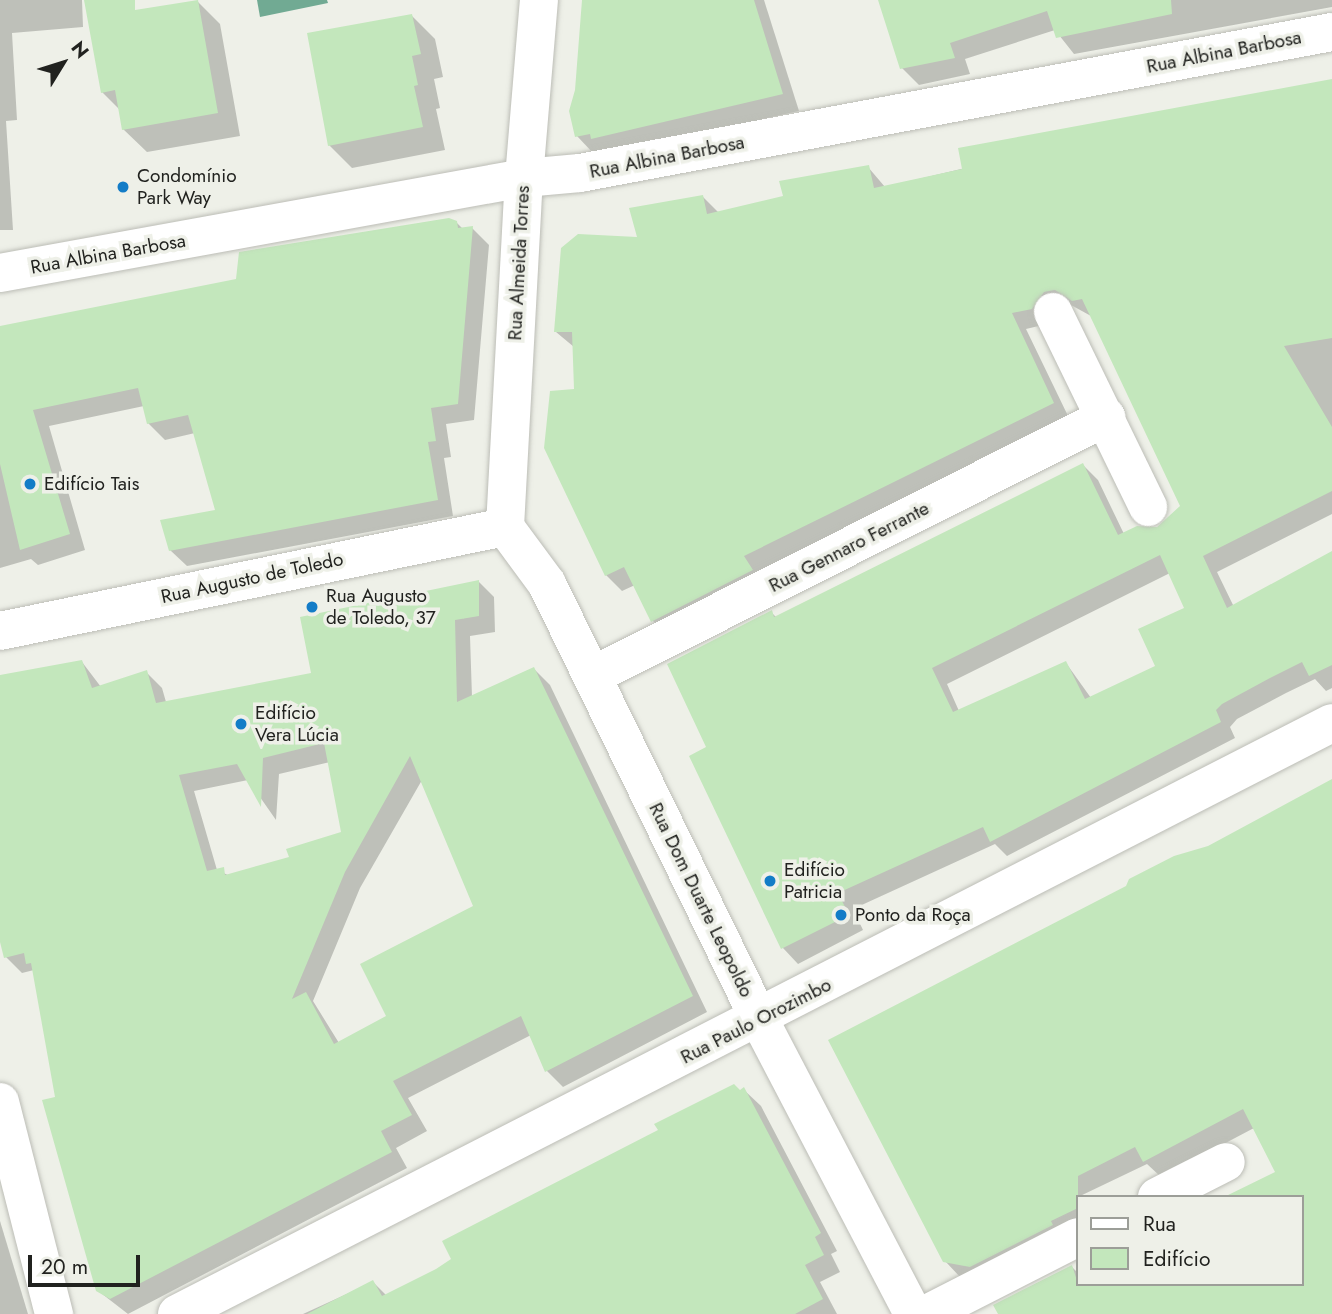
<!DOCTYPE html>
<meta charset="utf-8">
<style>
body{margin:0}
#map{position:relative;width:1332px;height:1314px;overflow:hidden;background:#eef0e8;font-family:Jost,sans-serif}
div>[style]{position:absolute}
.water>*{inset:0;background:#71aa93}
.shadow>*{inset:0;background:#0003}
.building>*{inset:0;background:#c3e7bc}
.roads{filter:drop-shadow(0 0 2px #bcbdb6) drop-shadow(0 0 2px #bcbdb6)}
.street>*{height:38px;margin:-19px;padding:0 19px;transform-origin:19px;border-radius:19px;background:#fff}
.dots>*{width:19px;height:19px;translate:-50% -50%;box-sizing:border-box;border:4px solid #eef0e8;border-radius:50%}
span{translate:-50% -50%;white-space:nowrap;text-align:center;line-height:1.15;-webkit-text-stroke:7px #eef0e8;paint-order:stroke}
.street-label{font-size:19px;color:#21221f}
.poi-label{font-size:19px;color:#21221f}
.left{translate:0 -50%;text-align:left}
.legend{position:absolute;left:1076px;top:1195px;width:228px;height:91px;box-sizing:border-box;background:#eef0e8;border:2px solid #9c9e98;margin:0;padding:9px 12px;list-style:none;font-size:21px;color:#21221f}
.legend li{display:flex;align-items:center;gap:14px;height:35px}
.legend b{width:35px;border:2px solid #9c9e98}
.north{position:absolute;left:28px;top:28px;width:70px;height:70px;-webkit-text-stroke:5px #eef0e8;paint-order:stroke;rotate:52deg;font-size:19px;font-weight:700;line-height:28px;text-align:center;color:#21221f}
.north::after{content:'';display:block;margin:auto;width:24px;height:32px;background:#21221f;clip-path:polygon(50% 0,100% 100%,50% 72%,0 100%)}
.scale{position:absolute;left:28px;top:1255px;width:112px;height:32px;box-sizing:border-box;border:4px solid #21221f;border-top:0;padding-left:9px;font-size:21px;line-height:24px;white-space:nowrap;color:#21221f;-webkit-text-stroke:5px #eef0e8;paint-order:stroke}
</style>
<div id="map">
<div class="water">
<div style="clip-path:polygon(257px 0,327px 0,328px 3px,260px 17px)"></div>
</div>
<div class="shadow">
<div style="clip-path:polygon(0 0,82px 0,83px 27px,12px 33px,17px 120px,6px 121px,13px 230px,0 230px)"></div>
<div style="clip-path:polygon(584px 0,764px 0,799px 111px,609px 154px,593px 153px,577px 136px)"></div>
<div style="clip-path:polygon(880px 0,1332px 0,1332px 7px,1074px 54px,1055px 30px,965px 59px,970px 74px,919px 85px,902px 68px)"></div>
<div style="clip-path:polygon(197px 1px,220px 24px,240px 136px,147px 152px,123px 129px,120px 110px,102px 92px)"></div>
<div style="clip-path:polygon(412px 16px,435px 39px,443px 77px,434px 79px,440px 108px,436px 109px,445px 150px,352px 168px,329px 145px)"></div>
<div style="clip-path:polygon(evenodd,1332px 81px,1332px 514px,1217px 572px,1234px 607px,1332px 553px,1332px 688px,1326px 691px,1315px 679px,1286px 693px,1237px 719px,1230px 727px,1235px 738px,1007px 856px,995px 844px,853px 909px,863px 930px,798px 964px,783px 948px,708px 748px,771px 612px,777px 618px,1083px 465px,1098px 480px,1124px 534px,1158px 529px,1182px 506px,1091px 316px,1071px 305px,1047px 324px,1026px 329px,1069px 418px,668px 636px,653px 621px,635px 585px,622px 591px,606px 575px,576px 391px,574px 347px,556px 332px,639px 239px,703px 197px,719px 213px,785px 197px,868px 167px,885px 187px,1332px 81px,1170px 573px,1187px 609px,1157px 667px,1091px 698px,1066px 663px,959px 711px,947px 684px,1170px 573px)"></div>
<div style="clip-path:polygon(456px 222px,463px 229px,472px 228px,489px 245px,474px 420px,446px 424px,451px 457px,444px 458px,453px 516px,187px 566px,170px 550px,217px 511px,195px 433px,165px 440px,148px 423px,144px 406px,49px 426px,85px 550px,38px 565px,31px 559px,0 568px,0 327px,238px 280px)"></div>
<div style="clip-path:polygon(evenodd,478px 581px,494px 597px,495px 632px,470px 636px,472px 697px,534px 669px,550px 685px,707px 1012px,563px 1087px,547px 1071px,531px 1035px,408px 1098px,427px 1131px,396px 1148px,407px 1168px,128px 1314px,97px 1290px,34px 970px,22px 973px,6px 957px,0 933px,0 677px,82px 662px,101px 687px,146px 672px,162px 688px,166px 702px,313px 674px,478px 581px,330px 762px,343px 833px,291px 858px,230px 876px,217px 870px,194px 791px,248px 780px,276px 820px,279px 774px,330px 762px,478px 581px,422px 780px,475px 907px,388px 1016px,339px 1043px,313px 1001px,360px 888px,422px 780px)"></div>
<div style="clip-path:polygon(1332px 781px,1332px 1314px,998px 1314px,1072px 1267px,1078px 1273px,1078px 1284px,1302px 1284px,1302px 1197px,1277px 1172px,1254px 1128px,1161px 1177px,1147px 1164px,1078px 1197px,1078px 1233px,961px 1278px,945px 1261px,1208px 847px)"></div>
<div style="clip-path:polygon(744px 1090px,761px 1106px,837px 1251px,831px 1254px,840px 1272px,820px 1282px,837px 1314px,303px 1314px,373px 1282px,387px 1296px,437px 1271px)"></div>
<div style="clip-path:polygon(0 1221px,28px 1314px,0 1314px)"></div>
</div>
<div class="building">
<div style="clip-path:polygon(84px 0,135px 0,135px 10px,198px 0,218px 113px,122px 130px,115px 90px,101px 93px)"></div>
<div style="clip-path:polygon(582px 0,754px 0,783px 94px,591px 139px,590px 134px,575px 137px,569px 111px,575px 90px)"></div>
<div style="clip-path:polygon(878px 0,1171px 0,1172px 14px,1056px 38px,1047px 11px,950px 43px,955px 58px,900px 69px)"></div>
<div style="clip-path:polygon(412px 14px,421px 54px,412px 56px,418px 85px,414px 86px,423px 127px,328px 146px,307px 33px)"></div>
<div style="clip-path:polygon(evenodd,1332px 79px,1332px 338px,1284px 346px,1332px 427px,1332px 491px,1203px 556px,1227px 608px,1332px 551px,1332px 665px,1309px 676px,1302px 662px,1270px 678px,1222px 704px,1216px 710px,1221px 722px,990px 842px,983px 827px,838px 893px,849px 915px,781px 949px,689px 756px,706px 747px,667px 664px,772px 610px,774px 617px,1083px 463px,1118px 535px,1137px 526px,1157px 527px,1180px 506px,1082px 299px,1072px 301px,1055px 290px,1044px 292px,1032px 309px,1012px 313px,1054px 403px,744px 556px,753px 570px,651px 622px,624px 567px,605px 576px,544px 448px,550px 391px,574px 389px,572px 332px,554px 332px,561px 248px,578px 234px,637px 237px,629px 208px,703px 195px,707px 214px,783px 196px,779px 181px,869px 165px,874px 188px,962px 169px,958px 148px,1332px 79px,1160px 555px,1184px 608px,1138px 629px,1155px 666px,1085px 699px,1066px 661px,953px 712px,932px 668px,1160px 555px)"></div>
<div style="clip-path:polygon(449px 218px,457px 221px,458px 228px,473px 226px,458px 404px,431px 408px,436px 441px,428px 442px,438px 500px,169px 551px,160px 520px,215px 510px,188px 415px,147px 424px,138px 388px,33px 410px,70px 534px,20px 550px,0 464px,0 326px,236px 279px,239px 252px)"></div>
<div style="clip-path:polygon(evenodd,479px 580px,479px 616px,455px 620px,457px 702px,534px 667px,693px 996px,545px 1072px,521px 1016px,393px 1081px,412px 1115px,381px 1131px,392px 1152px,110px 1299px,96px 1291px,42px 1100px,55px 1097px,31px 963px,26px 964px,24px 953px,4px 958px,0 942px,0 675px,82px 660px,92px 688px,147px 670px,156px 703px,311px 673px,300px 617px,479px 580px,324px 743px,341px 832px,286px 849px,289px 857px,225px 875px,224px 867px,207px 871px,179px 775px,237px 764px,261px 807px,263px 758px,324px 743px,479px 580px,410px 756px,473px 906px,360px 964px,386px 1016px,334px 1044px,306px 992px,292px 999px,345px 872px,410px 756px)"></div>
<div style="clip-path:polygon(1332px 779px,1332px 1314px,998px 1314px,993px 1305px,1072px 1265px,1078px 1284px,1302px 1284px,1302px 1197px,1224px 1197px,1275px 1172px,1243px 1109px,1143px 1162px,1135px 1147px,1078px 1176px,1078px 1208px,1051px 1221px,1053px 1225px,970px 1267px,943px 1262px,828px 1040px,1126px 886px,1129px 879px,1174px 856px,1208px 846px)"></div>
<div style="clip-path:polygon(734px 1084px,740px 1090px,744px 1087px,821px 1233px,815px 1237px,824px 1255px,805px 1265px,823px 1299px,795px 1314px,307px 1314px,373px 1280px,382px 1296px,436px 1269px,451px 1259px,442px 1241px,658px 1130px,654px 1124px)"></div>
</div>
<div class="roads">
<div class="street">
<div style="left:0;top:273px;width:533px;rotate:-10.28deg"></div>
<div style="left:524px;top:178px;width:56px;rotate:-5.1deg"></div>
<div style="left:580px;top:173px;width:765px;rotate:-10.62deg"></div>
<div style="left:1053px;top:312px;width:217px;rotate:64deg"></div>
<div style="left:505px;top:527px;width:71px;rotate:53.6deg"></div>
<div style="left:547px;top:584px;width:484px;rotate:64deg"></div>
<div style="left:759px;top:1019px;width:333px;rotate:62.4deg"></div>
<div style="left:505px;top:527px;width:350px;rotate:-86.9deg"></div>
<div style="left:524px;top:178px;width:179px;rotate:-85.2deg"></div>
<div style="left:0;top:631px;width:516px;rotate:-11.64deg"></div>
<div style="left:592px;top:676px;width:576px;rotate:-26.74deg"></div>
<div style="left:0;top:1102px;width:219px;rotate:75.7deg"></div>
<div style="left:1157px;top:1197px;width:77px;rotate:-26.9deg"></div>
<div style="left:177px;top:1314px;width:1297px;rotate:-27.1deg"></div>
<div style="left:927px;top:1314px;width:169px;rotate:-27deg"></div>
</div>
</div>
<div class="dots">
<div style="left:123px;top:187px;background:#137cc7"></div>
<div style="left:30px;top:484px;background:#137cc7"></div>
<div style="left:312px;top:607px;background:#137cc7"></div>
<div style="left:241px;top:724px;background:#137cc7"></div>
<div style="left:770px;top:881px;background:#137cc7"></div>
<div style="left:841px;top:915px;background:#137cc7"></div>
</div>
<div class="street-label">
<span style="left:1224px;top:52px;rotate:-11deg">Rua Albina Barbosa</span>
<span style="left:667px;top:157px;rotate:-11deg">Rua Albina Barbosa</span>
<span style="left:108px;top:254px;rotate:-10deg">Rua Albina Barbosa</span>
<span style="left:519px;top:263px;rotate:-87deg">Rua Almeida Torres</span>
<span style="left:849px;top:547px;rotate:-27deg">Rua Gennaro Ferrante</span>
<span style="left:252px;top:578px;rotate:-12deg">Rua Augusto de Toledo</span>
<span style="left:701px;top:900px;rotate:64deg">Rua Dom Duarte Leopoldo</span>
<span style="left:756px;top:1021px;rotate:-27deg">Rua Paulo Orozimbo</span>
</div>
<div class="poi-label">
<span class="left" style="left:137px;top:187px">Condomínio<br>Park Way</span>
<span class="left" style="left:44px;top:484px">Edifício Tais</span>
<span class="left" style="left:326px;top:607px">Rua Augusto<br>de Toledo, 37</span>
<span class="left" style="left:255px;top:724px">Edifício<br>Vera Lúcia</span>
<span class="left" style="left:784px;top:881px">Edifício<br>Patricia</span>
<span class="left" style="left:855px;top:915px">Ponto da Roça</span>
</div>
<ul class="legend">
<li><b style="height:9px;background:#fff"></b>Rua</li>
<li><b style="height:19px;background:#c3e7bc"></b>Edifício</li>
</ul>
<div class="north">N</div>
<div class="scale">20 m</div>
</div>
